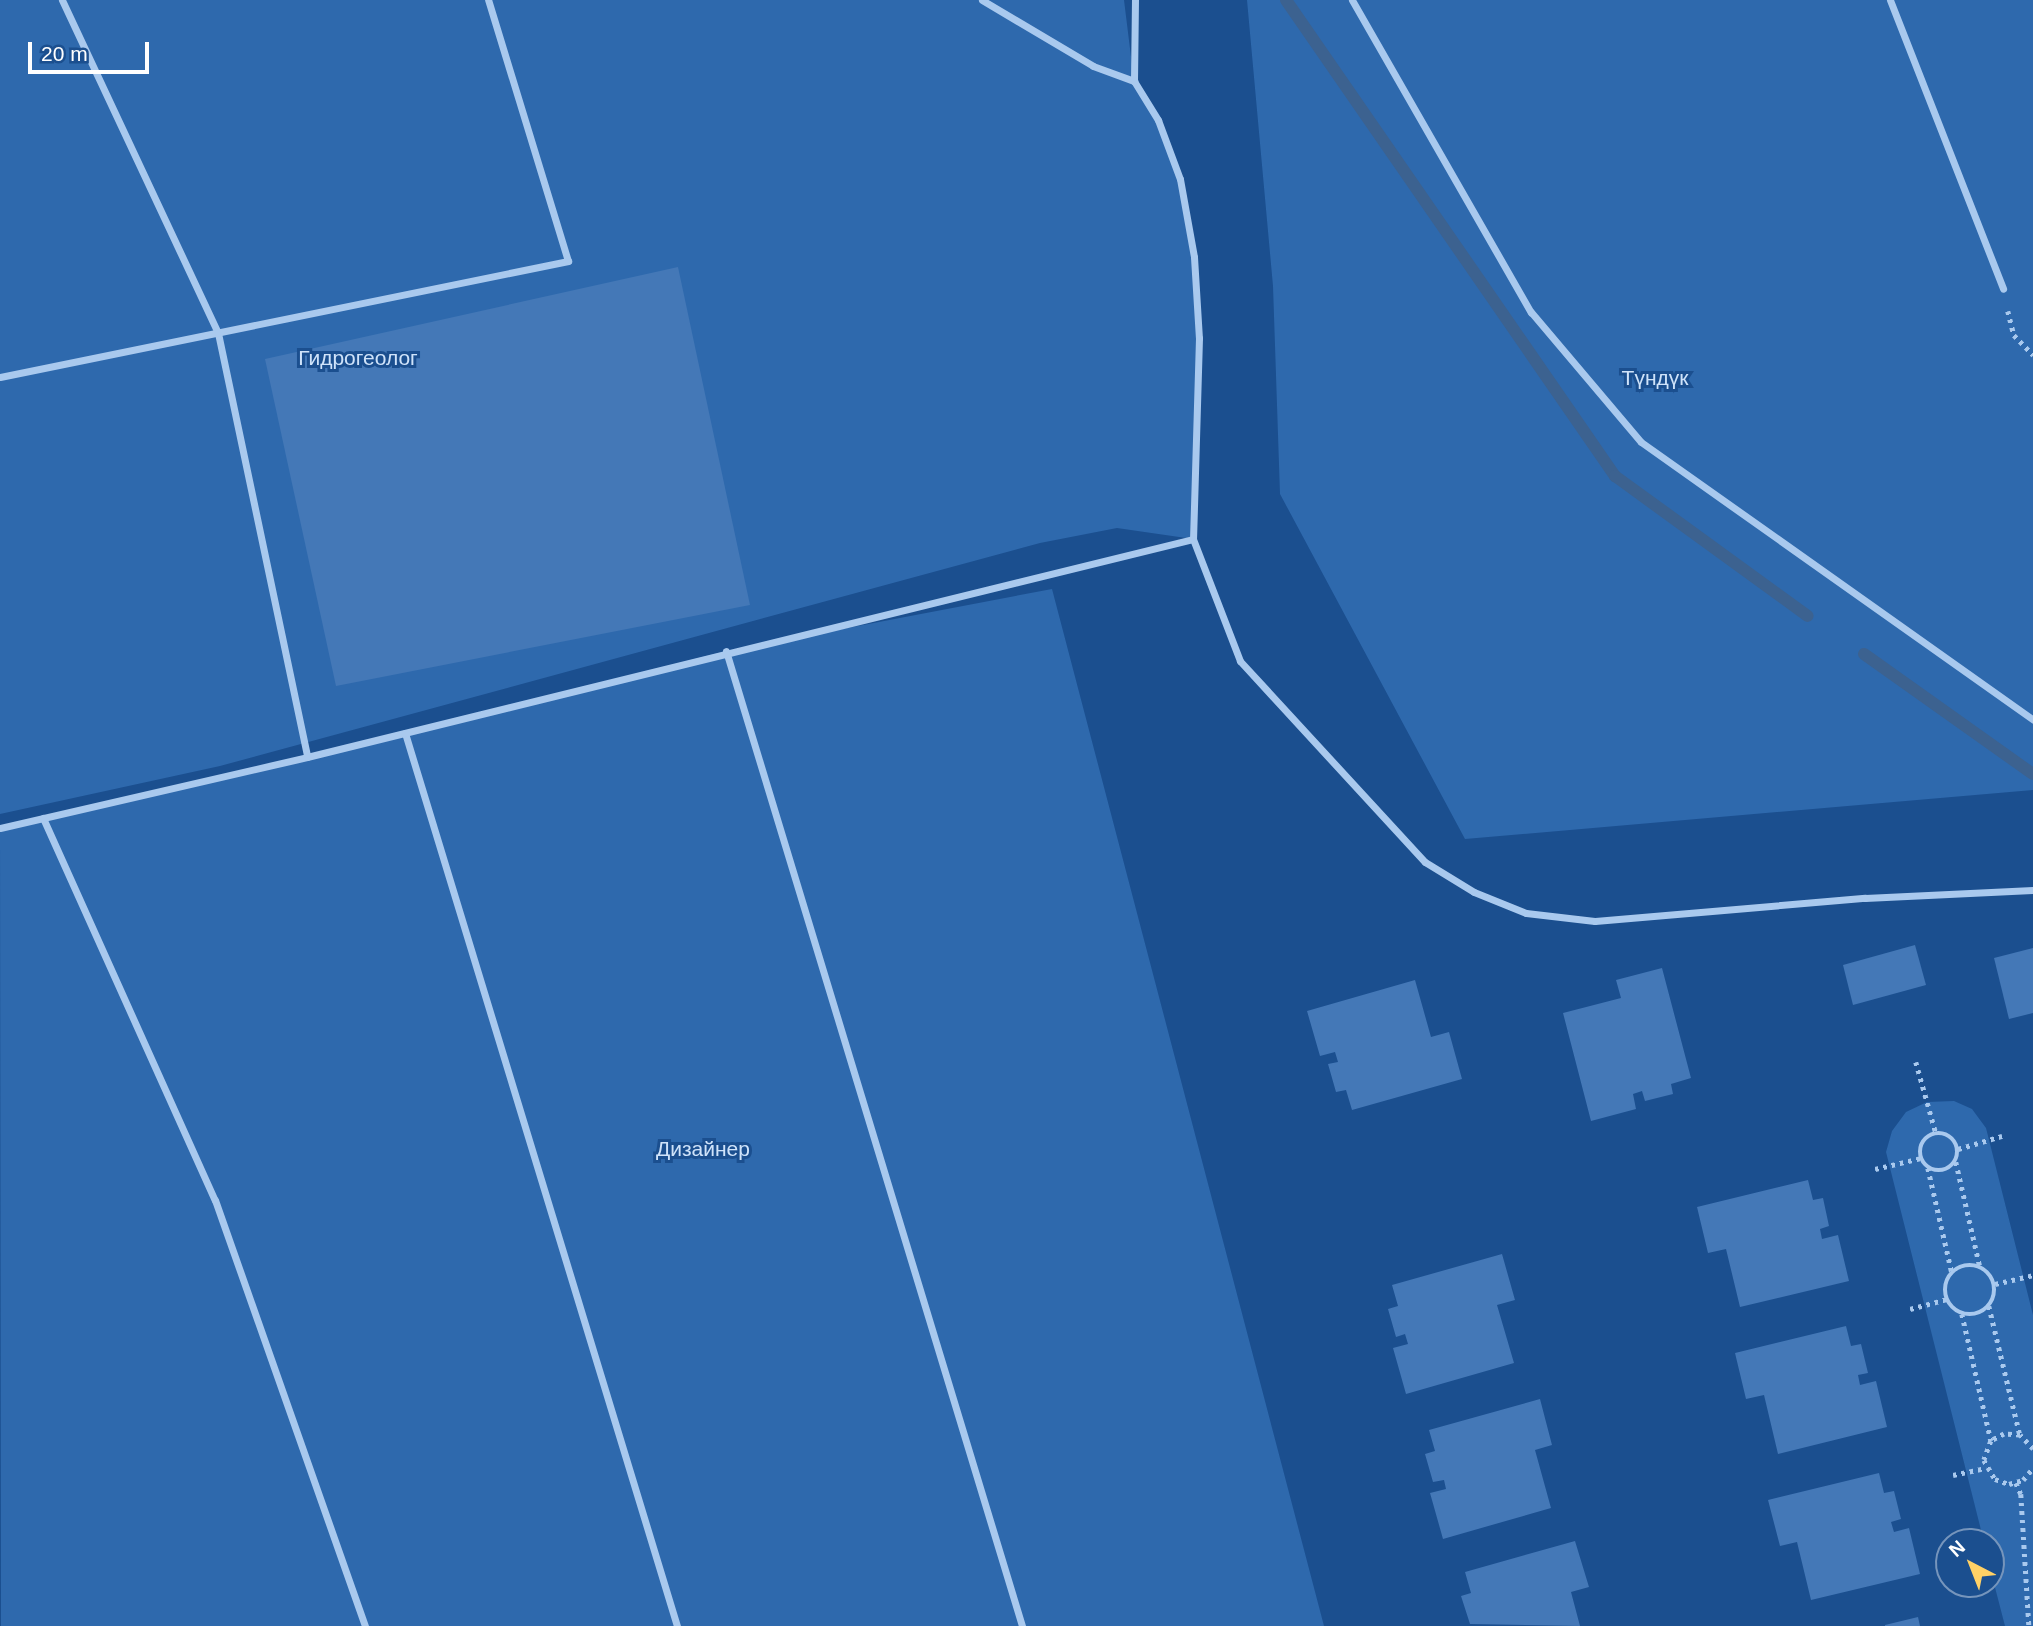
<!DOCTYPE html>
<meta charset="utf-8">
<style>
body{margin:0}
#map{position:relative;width:2033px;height:1626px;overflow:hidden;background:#1b4f8f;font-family:Arial,sans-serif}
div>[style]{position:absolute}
.green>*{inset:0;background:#2e69ad}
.stream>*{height:12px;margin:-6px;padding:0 6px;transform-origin:6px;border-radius:6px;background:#3c6290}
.building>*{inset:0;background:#4478b7}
.path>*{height:4.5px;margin-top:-2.25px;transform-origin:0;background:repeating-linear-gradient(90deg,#a9c9ee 0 3.5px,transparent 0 8.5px)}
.path>.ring{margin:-2.25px;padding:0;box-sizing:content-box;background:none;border:4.5px solid #a9c9ee;border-radius:50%}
.street>*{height:7px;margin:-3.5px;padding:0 3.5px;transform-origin:3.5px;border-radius:3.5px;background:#a9c9ee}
span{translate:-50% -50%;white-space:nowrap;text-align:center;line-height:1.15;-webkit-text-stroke:6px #1b4f8f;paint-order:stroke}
.park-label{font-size:21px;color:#cfe3fa}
.north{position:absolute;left:1935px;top:1528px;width:70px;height:70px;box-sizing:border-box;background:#1b4f8f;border:2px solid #7695bc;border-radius:50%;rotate:318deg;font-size:19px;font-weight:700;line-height:28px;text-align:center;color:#fff}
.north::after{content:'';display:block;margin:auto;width:24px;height:32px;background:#ffd166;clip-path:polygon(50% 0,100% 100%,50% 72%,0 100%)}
.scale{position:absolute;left:28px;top:42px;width:121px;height:32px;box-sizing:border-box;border:4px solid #fff;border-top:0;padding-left:9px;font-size:21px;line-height:24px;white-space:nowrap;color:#fff;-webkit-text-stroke:5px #1b4f8f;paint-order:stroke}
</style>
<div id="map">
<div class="green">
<div style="clip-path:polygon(0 0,1124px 0,1134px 81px,1158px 120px,1180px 179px,1194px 257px,1199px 338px,1193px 539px,1117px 528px,1040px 543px,220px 766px,0 814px)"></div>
<div style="clip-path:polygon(1247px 0,2033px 0,2033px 790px,1465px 839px,1280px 494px,1273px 286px)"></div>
<div style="clip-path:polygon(1052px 589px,1324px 1626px,1px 1626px,0 828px,307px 757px,726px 651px)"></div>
<div style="clip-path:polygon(1954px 1101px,1972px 1109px,1986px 1128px,2033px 1315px,2033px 1626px,2005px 1626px,1991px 1572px,1991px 1542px,1984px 1542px,1886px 1152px,1892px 1131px,1906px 1112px,1927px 1102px)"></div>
</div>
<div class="stream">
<div style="left:1286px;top:0;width:579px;rotate:55.35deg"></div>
<div style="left:1615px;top:476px;width:238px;rotate:36deg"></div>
<div style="left:1864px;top:654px;width:207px;rotate:35.4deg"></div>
</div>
<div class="building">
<div style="clip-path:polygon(678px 267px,750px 605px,336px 686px,265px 359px)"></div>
<div style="clip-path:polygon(1915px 945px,1926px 985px,1853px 1005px,1843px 965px)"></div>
<div style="clip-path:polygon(2033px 948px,2033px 1013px,2009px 1019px,1994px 958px)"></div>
<div style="clip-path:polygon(1662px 968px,1691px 1078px,1671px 1084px,1673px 1094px,1645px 1101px,1642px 1091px,1633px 1094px,1636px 1109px,1591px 1121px,1563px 1013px,1621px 998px,1616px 980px)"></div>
<div style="clip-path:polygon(1415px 980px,1431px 1037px,1449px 1032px,1462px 1079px,1352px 1110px,1346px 1090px,1336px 1092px,1328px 1064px,1338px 1062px,1335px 1052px,1320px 1056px,1307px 1011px)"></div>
<div style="clip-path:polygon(1808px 1180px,1813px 1200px,1823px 1198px,1829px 1226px,1820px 1229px,1822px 1239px,1838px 1235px,1849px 1281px,1740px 1307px,1726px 1249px,1708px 1253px,1697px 1207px)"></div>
<div style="clip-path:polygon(1502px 1254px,1515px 1300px,1497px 1305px,1514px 1363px,1406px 1394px,1393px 1348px,1408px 1344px,1405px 1334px,1396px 1337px,1388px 1309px,1398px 1306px,1392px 1285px)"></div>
<div style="clip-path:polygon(1846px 1326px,1851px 1346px,1861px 1344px,1868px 1373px,1858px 1375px,1860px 1385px,1876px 1381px,1887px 1427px,1778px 1454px,1764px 1395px,1746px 1399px,1735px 1353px)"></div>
<div style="clip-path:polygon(1540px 1399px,1552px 1445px,1535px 1450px,1551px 1508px,1443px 1539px,1430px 1493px,1446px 1489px,1444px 1480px,1433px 1482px,1425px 1454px,1435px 1451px,1429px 1430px)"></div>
<div style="clip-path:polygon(1879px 1473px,1884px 1493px,1894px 1491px,1901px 1519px,1891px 1522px,1894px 1532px,1909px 1528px,1920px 1574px,1811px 1600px,1797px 1542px,1780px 1546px,1768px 1500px)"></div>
<div style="clip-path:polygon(1575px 1541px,1589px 1587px,1571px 1592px,1580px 1626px,1470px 1624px,1461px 1596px,1471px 1593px,1465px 1572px)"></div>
<div style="clip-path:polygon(1918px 1617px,1920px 1626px,1885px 1626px,1885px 1625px)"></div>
</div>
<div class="path">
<div style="left:2008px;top:311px;width:25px;rotate:76deg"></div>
<div style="left:2014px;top:335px;width:28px;rotate:46deg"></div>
<div style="left:1916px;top:1062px;width:74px;rotate:74.3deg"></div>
<div class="ring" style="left:1920px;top:1133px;width:33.5px;height:33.5px"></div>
<div style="left:1958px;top:1149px;width:46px;rotate:-16.5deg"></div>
<div style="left:1956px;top:1162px;width:108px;rotate:77.1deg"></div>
<div style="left:1928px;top:1168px;width:108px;rotate:77.1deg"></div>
<div style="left:1875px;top:1169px;width:47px;rotate:-13.4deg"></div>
<div class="ring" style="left:1945px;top:1265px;width:45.5px;height:45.5px"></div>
<div style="left:1995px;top:1284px;width:39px;rotate:-13deg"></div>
<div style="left:1989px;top:1306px;width:133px;rotate:76.5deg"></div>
<div style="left:1910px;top:1309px;width:38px;rotate:-15deg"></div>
<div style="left:1962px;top:1314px;width:130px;rotate:77.1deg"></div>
<div style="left:2033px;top:1449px;width:19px;rotate:-133deg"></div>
<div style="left:2020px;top:1435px;width:16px;rotate:-176deg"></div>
<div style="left:2004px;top:1434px;width:15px;rotate:152deg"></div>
<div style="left:1991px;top:1441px;width:20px;rotate:110deg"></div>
<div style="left:1984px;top:1460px;width:22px;rotate:60deg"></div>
<div style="left:1995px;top:1479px;width:15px;rotate:20deg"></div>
<div style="left:2009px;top:1484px;width:15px;rotate:-16deg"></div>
<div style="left:2023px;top:1480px;width:16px;rotate:-50deg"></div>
<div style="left:1953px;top:1475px;width:34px;rotate:-12deg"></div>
<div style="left:2016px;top:1483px;width:12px;rotate:66deg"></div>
<div style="left:2021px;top:1494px;width:132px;rotate:86.5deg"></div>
</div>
<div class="street">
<div style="left:62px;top:0;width:368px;rotate:64.9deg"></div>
<div style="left:218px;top:333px;width:433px;rotate:78.1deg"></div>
<div style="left:982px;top:0;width:129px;rotate:30.7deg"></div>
<div style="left:1093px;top:66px;width:44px;rotate:20.1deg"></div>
<div style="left:1134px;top:81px;width:46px;rotate:58.4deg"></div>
<div style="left:1158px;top:120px;width:63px;rotate:69.6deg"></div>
<div style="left:1180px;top:179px;width:79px;rotate:79.8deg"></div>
<div style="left:1194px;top:257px;width:81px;rotate:86.5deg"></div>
<div style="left:1199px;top:338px;width:201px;rotate:91.7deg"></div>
<div style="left:1193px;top:539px;width:131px;rotate:68.9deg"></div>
<div style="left:1240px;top:661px;width:273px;rotate:47.4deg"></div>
<div style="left:1425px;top:862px;width:57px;rotate:31.5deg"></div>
<div style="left:1474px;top:892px;width:56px;rotate:22deg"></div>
<div style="left:1526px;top:913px;width:69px;rotate:6.6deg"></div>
<div style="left:1595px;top:921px;width:271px;rotate:-4.9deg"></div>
<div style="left:1865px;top:898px;width:168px;rotate:-2.7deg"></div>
<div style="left:1352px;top:0;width:360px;rotate:60.2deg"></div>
<div style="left:1531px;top:312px;width:170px;rotate:49.8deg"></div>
<div style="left:1641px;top:442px;width:481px;rotate:35.3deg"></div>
<div style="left:1890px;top:0;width:310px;rotate:68.6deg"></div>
<div style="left:1134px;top:81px;width:81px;rotate:-89.3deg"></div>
<div style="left:0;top:377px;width:580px;rotate:-11.54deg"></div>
<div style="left:568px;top:261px;width:273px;rotate:-107deg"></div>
<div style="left:726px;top:651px;width:1019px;rotate:73.11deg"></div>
<div style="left:405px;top:733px;width:934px;rotate:73.06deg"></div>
<div style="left:43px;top:818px;width:419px;rotate:65.8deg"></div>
<div style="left:215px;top:1200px;width:452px;rotate:70.6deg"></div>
<div style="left:0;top:828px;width:315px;rotate:-13deg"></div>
<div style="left:307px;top:757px;width:912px;rotate:-13.82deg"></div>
</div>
<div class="park-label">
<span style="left:358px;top:358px">Гидрогеолог</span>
<span style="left:1655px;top:378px">Түндүк</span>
<span style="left:703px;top:1149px">Дизайнер</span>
</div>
<div class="north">N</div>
<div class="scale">20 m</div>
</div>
